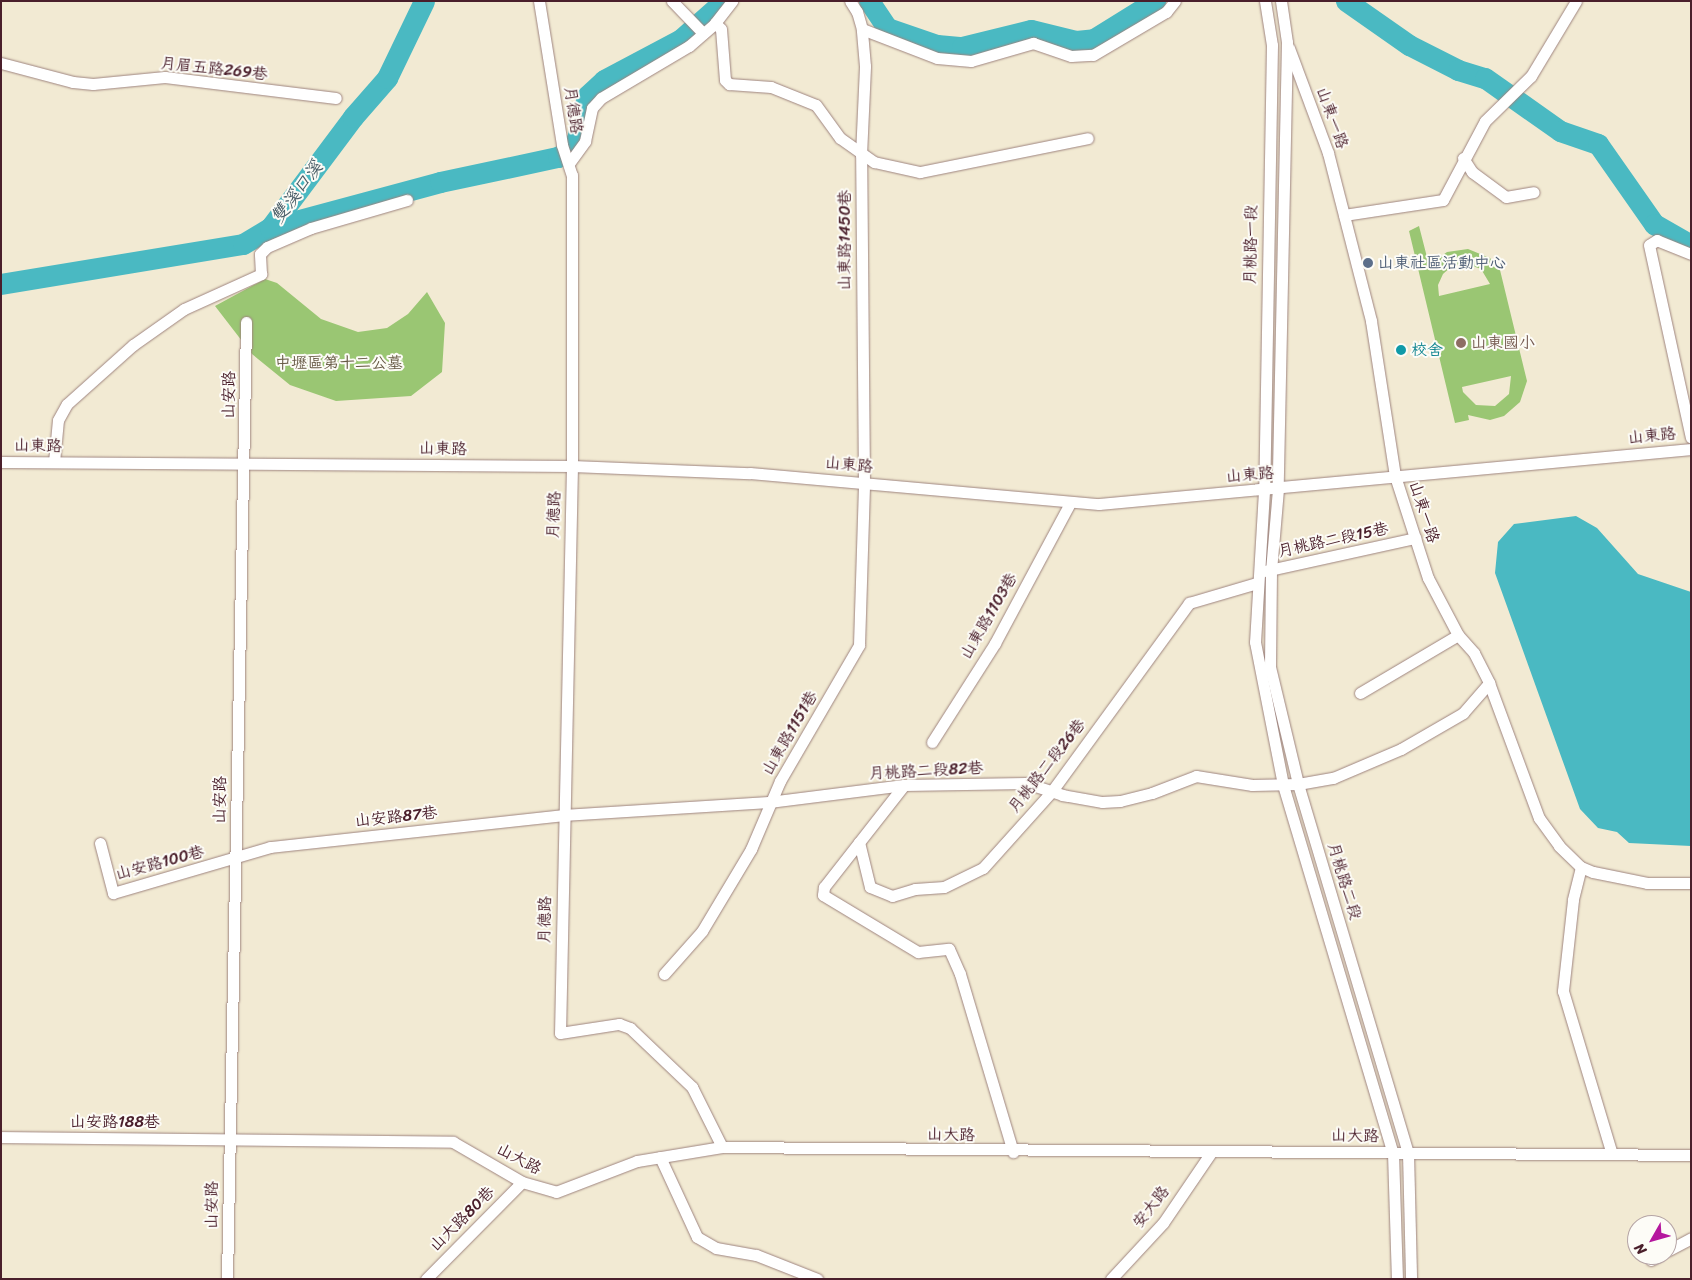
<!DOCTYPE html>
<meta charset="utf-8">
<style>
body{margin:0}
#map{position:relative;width:1692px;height:1280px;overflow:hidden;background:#f2ead3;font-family:Sriracha,"LXGW WenKai TC",sans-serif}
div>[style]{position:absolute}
.green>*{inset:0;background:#9ac673}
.water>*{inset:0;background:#4ab9c2}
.river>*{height:21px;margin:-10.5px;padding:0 10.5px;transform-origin:10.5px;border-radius:10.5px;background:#4ab9c2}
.roads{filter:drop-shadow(0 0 1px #9e847f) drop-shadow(0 0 1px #9e847f)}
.minor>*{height:11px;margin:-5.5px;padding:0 5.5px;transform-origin:5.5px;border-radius:5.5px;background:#fff}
.dots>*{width:14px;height:14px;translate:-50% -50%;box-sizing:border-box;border:2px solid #fdfcf7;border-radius:50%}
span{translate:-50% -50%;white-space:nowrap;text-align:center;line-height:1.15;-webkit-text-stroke:4px #fdfcf7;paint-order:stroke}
.street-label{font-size:16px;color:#4a1f2b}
.service-label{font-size:16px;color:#4e5e75}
.left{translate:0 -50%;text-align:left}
.education-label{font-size:16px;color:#785e54}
.culture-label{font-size:16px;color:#0d838f}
.park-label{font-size:16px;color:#665944}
.water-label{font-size:18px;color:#4a5d67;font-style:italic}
.frame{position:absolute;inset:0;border:2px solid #4a1f2b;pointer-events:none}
.north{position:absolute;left:1627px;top:1215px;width:50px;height:50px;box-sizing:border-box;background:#fdfcf7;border:1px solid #b5a4a5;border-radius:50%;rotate:232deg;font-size:14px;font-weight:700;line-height:20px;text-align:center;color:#4a1f2b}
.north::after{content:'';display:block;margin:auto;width:18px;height:22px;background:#b5179e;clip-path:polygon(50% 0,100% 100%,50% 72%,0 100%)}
</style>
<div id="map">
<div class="green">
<div style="clip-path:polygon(evenodd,1419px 226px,1429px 265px,1447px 252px,1468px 249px,1490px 258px,1500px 270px,1527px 381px,1520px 402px,1504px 416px,1490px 420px,1468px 415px,1469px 420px,1455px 423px,1409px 231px,1419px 226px,1464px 263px,1481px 269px,1490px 284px,1439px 296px,1438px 285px,1443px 274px,1452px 266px,1464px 263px,1419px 226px,1511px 376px,1509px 394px,1495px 406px,1476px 405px,1463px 392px,1462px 387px,1511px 376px)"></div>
<div style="clip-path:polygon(265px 279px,277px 283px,321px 319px,358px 332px,387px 328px,408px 314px,427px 292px,445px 323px,442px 372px,411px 396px,336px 401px,290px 385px,252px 354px,215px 306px)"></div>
</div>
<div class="water">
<div style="clip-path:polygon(1576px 516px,1597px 528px,1638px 574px,1691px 592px,1691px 846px,1629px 843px,1617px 832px,1598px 828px,1580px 809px,1495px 573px,1498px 542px,1514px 524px)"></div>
</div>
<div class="river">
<div style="left:869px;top:1px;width:32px;rotate:56deg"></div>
<div style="left:887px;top:28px;width:53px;rotate:18.8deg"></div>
<div style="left:937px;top:45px;width:25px;rotate:5deg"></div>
<div style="left:962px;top:47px;width:71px;rotate:-13.8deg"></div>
<div style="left:1031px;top:30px;width:46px;rotate:13.7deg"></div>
<div style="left:1076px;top:41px;width:18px;rotate:-6deg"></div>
<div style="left:1094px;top:39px;width:72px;rotate:-31.9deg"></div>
<div style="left:1346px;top:1px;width:77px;rotate:34.9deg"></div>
<div style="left:1409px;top:45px;width:55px;rotate:27deg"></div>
<div style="left:1458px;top:70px;width:28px;rotate:17deg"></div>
<div style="left:1485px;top:78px;width:92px;rotate:35.2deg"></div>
<div style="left:1560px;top:131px;width:40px;rotate:18.9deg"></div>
<div style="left:1598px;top:144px;width:98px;rotate:55deg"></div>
<div style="left:1654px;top:224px;width:43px;rotate:29.6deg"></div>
<div style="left:270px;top:228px;width:176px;rotate:-15.1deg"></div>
<div style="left:440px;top:182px;width:121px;rotate:-12deg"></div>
<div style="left:558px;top:157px;width:15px;rotate:-32deg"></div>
<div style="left:571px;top:149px;width:12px;rotate:-59deg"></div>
<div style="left:577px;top:139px;width:44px;rotate:-76.9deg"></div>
<div style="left:587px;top:96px;width:23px;rotate:-43deg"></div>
<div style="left:604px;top:80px;width:87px;rotate:-28deg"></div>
<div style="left:681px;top:39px;width:57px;rotate:-41.5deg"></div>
<div style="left:1px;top:284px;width:245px;rotate:-9.4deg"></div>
<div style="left:243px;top:244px;width:31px;rotate:-31deg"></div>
<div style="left:270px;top:228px;width:139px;rotate:-53.2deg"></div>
<div style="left:353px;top:117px;width:52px;rotate:-48.9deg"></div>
<div style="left:387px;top:78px;width:85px;rotate:-64.3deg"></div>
</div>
<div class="roads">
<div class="minor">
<div style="left:539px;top:1px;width:146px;rotate:80.9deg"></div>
<div style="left:562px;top:145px;width:32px;rotate:72deg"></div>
<div style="left:572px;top:175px;width:291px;rotate:90deg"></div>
<div style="left:572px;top:466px;width:567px;rotate:91.21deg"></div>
<div style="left:560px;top:1033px;width:60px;rotate:-8.7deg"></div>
<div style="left:619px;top:1024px;width:12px;rotate:20deg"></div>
<div style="left:630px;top:1028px;width:86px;rotate:43.6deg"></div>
<div style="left:692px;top:1087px;width:67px;rotate:63.4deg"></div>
<div style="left:672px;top:1px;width:45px;rotate:45.9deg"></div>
<div style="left:1265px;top:1px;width:45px;rotate:81deg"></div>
<div style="left:1272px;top:45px;width:446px;rotate:91deg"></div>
<div style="left:1264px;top:491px;width:151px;rotate:93.4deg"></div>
<div style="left:1255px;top:642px;width:146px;rotate:78.9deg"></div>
<div style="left:1283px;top:785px;width:384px;rotate:73.4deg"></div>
<div style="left:1393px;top:1153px;width:126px;rotate:88.2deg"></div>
<div style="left:1281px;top:1px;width:41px;rotate:81.7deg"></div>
<div style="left:1287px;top:42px;width:447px;rotate:91.2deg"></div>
<div style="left:1278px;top:489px;width:81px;rotate:94.9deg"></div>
<div style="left:1271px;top:570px;width:97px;rotate:90.6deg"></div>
<div style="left:1270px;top:667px;width:120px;rotate:76.5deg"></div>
<div style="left:1298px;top:784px;width:385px;rotate:73.4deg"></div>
<div style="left:1408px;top:1153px;width:126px;rotate:88.6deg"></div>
<div style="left:715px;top:23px;width:8px;rotate:45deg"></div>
<div style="left:721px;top:29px;width:51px;rotate:85.5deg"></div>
<div style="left:725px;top:80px;width:6px;rotate:45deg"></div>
<div style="left:729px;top:84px;width:42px;rotate:4.1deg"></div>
<div style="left:771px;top:87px;width:48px;rotate:21.8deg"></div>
<div style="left:816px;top:105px;width:41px;rotate:54deg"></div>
<div style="left:840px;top:138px;width:42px;rotate:35.2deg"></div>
<div style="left:874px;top:162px;width:47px;rotate:12.3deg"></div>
<div style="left:920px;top:172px;width:171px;rotate:-11.4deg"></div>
<div style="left:862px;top:29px;width:80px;rotate:21.1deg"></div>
<div style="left:937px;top:58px;width:34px;rotate:5deg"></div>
<div style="left:971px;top:61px;width:65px;rotate:-16.2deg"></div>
<div style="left:1033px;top:43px;width:40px;rotate:18.9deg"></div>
<div style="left:1071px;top:56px;width:22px;rotate:-3deg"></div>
<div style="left:1093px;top:55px;width:85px;rotate:-30.5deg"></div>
<div style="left:1166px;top:12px;width:14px;rotate:-51deg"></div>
<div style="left:1289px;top:48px;width:112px;rotate:69.6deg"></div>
<div style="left:1328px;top:153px;width:173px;rotate:75.6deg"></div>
<div style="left:1371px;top:321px;width:157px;rotate:81.2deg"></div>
<div style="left:1395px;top:476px;width:107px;rotate:72.1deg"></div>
<div style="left:1428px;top:578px;width:64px;rotate:62.2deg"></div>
<div style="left:1458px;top:635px;width:24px;rotate:48deg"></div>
<div style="left:1474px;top:653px;width:34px;rotate:63deg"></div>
<div style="left:1489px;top:683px;width:144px;rotate:69.7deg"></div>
<div style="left:1539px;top:818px;width:34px;rotate:54deg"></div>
<div style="left:1559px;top:846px;width:30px;rotate:44deg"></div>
<div style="left:1581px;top:867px;width:13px;rotate:23deg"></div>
<div style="left:1593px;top:872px;width:55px;rotate:11.5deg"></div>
<div style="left:1647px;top:883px;width:44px"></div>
<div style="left:1px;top:63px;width:74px;rotate:14.8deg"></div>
<div style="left:73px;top:82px;width:20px;rotate:6deg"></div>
<div style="left:93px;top:84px;width:72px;rotate:-5.6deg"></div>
<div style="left:165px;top:77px;width:172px;rotate:7deg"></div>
<div style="left:1463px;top:158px;width:17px;rotate:57deg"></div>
<div style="left:1472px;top:172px;width:42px;rotate:36.3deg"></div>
<div style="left:1506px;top:197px;width:28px;rotate:-10deg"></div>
<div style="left:570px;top:162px;width:26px;rotate:-54deg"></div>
<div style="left:585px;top:141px;width:34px;rotate:-78deg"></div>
<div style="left:592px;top:108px;width:13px;rotate:-48deg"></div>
<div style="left:601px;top:98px;width:102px;rotate:-30.6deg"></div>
<div style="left:689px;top:46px;width:35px;rotate:-41deg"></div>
<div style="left:715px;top:23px;width:28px;rotate:-52deg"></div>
<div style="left:1344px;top:215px;width:100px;rotate:-8.6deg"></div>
<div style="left:1443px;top:200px;width:89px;rotate:-62deg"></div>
<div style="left:1485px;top:121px;width:64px;rotate:-44.4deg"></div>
<div style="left:1531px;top:76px;width:87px;rotate:-59deg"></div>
<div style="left:1691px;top:254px;width:37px;rotate:-158deg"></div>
<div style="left:1657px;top:240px;width:9px;rotate:148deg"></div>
<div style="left:1649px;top:245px;width:197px;rotate:77.7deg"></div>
<div style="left:1px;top:462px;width:571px;rotate:0.4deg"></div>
<div style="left:572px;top:466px;width:178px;rotate:2.3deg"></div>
<div style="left:750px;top:473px;width:350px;rotate:5.1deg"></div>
<div style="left:1099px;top:504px;width:595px;rotate:-5.31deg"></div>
<div style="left:54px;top:462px;width:42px;rotate:-84.6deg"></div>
<div style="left:58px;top:420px;width:18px;rotate:-61deg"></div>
<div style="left:67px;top:404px;width:89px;rotate:-41.8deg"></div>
<div style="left:133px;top:345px;width:62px;rotate:-35.2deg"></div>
<div style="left:184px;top:309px;width:85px;rotate:-24.4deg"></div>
<div style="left:261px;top:274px;width:20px;rotate:-93deg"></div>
<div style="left:260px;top:254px;width:10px;rotate:-45deg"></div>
<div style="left:267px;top:247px;width:48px;rotate:-23.4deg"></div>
<div style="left:311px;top:228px;width:100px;rotate:-16.3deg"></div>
<div style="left:1265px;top:571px;width:154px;rotate:-12.4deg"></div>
<div style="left:1360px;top:693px;width:114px;rotate:-30.6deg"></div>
<div style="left:932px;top:742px;width:117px;rotate:-57.5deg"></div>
<div style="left:995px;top:643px;width:159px;rotate:-61.8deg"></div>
<div style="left:904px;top:785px;width:130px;rotate:128.1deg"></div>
<div style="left:824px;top:887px;width:8px;rotate:97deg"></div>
<div style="left:823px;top:895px;width:111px;rotate:31deg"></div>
<div style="left:918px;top:952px;width:31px;rotate:-6deg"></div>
<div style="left:949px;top:949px;width:27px;rotate:66deg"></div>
<div style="left:960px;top:974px;width:186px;rotate:73.4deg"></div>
<div style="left:859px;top:842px;width:46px;rotate:76.3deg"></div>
<div style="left:870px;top:887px;width:24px;rotate:22deg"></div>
<div style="left:892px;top:896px;width:24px;rotate:-17deg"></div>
<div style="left:915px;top:889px;width:29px;rotate:-4deg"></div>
<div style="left:944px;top:887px;width:43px;rotate:-26deg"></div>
<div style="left:983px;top:868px;width:103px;rotate:-48.1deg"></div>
<div style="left:1052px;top:791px;width:233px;rotate:-53.9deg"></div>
<div style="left:1189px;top:603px;width:71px;rotate:-16.4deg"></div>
<div style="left:100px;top:843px;width:52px;rotate:75.4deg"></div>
<div style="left:113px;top:893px;width:164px;rotate:-16.3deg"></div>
<div style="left:270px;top:847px;width:295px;rotate:-6.2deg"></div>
<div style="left:563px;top:815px;width:206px;rotate:-3.6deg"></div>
<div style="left:769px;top:802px;width:136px;rotate:-7.2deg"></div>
<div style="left:904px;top:785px;width:122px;rotate:-0.9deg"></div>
<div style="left:1026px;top:783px;width:38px;rotate:18deg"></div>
<div style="left:1062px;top:795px;width:41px;rotate:9.9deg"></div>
<div style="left:1102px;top:802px;width:18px;rotate:-3deg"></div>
<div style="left:1120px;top:801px;width:33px;rotate:-14deg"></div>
<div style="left:1152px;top:793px;width:47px;rotate:-21.1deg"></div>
<div style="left:1196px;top:776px;width:57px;rotate:9.1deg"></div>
<div style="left:1252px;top:785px;width:46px;rotate:-1.2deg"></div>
<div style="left:1298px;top:784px;width:36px;rotate:-10deg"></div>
<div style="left:1333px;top:778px;width:74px;rotate:-23.1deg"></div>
<div style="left:1401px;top:749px;width:72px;rotate:-30.1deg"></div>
<div style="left:1463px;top:713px;width:40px;rotate:-49deg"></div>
<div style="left:1581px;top:867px;width:34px;rotate:104deg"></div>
<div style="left:1573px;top:900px;width:92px;rotate:96.3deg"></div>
<div style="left:1563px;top:991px;width:170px;rotate:73.3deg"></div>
<div style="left:664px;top:974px;width:57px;rotate:-48.5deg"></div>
<div style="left:702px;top:931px;width:96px;rotate:-59.1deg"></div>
<div style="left:751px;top:849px;width:74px;rotate:-66.9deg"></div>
<div style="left:780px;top:781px;width:157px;rotate:-59.8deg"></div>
<div style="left:859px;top:645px;width:163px;rotate:-88.2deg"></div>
<div style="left:864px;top:482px;width:327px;rotate:-90.5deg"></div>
<div style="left:861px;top:155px;width:89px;rotate:-87.4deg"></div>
<div style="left:865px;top:66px;width:37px;rotate:-95deg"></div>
<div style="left:862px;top:29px;width:18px;rotate:-106deg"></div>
<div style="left:857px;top:12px;width:13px;rotate:-122deg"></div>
<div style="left:1px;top:1137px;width:452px;rotate:0.6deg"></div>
<div style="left:453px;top:1142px;width:80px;rotate:30.1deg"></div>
<div style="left:522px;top:1182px;width:35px;rotate:16deg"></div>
<div style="left:556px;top:1192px;width:87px;rotate:-20.9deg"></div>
<div style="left:637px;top:1161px;width:86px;rotate:-9.4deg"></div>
<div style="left:722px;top:1147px;width:969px;rotate:0.47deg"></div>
<div style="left:660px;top:1157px;width:88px;rotate:65.2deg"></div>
<div style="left:697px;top:1237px;width:22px;rotate:30deg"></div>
<div style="left:716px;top:1248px;width:41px;rotate:9.9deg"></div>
<div style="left:756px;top:1255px;width:66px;rotate:21.5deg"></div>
<div style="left:1667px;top:1251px;width:27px;rotate:-28deg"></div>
<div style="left:1651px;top:1260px;width:10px;rotate:-29deg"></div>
<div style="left:227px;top:1279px;width:957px;rotate:-88.86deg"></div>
<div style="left:426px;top:1279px;width:136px;rotate:-45.3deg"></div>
<div style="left:1111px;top:1279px;width:76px;rotate:-47.1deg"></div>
<div style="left:1163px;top:1223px;width:87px;rotate:-55.8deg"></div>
</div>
</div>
<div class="dots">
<div style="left:1368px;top:263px;background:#5c6f8a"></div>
<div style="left:1461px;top:343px;background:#8d6e63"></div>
<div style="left:1401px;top:350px;background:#0f9aa8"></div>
</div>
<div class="street-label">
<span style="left:214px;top:69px;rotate:6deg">月眉五路269巷</span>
<span style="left:573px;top:110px;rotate:81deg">月德路</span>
<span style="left:1332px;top:118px;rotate:70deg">山東一路</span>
<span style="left:845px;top:240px;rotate:-90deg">山東路1450巷</span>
<span style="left:1251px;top:245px;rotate:-89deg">月桃路一段</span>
<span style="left:229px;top:395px;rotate:-89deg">山安路</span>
<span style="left:1652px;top:436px;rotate:-6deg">山東路</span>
<span style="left:38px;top:446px;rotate:1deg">山東路</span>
<span style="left:443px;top:449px;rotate:1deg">山東路</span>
<span style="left:849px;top:465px;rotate:5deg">山東路</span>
<span style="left:1250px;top:475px;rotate:-5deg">山東路</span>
<span style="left:1424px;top:512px;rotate:72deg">山東一路</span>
<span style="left:554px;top:515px;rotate:-88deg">月德路</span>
<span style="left:1333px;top:540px;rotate:-12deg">月桃路二段15巷</span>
<span style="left:989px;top:616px;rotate:-60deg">山東路1103巷</span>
<span style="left:790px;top:733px;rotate:-60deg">山東路1151巷</span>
<span style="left:1047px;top:766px;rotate:-52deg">月桃路二段26巷</span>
<span style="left:926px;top:771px;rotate:-3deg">月桃路二段82巷</span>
<span style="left:220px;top:800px;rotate:-89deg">山安路</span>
<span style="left:396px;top:817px;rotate:-6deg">山安路87巷</span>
<span style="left:160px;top:863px;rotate:-15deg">山安路100巷</span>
<span style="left:1344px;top:881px;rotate:73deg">月桃路二段</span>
<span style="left:545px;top:920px;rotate:-89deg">月德路</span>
<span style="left:115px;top:1122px">山安路188巷</span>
<span style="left:951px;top:1135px;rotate:1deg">山大路</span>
<span style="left:1355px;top:1136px;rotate:1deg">山大路</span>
<span style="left:519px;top:1159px;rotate:28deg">山大路</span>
<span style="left:212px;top:1205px;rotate:-90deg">山安路</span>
<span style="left:1151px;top:1207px;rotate:-52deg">安大路</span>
<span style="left:462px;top:1219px;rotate:-45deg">山大路80巷</span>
</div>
<div class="service-label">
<span class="left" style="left:1378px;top:263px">山東社區活動中心</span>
</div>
<div class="education-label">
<span class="left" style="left:1471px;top:343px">山東國小</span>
</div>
<div class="culture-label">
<span class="left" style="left:1411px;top:350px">校舍</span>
</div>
<div class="park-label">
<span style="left:339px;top:363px">中壢區第十二公墓</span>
</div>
<div class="water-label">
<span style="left:297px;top:192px;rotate:-53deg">雙溪口溪</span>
</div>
<div class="frame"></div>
<div class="north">N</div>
</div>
